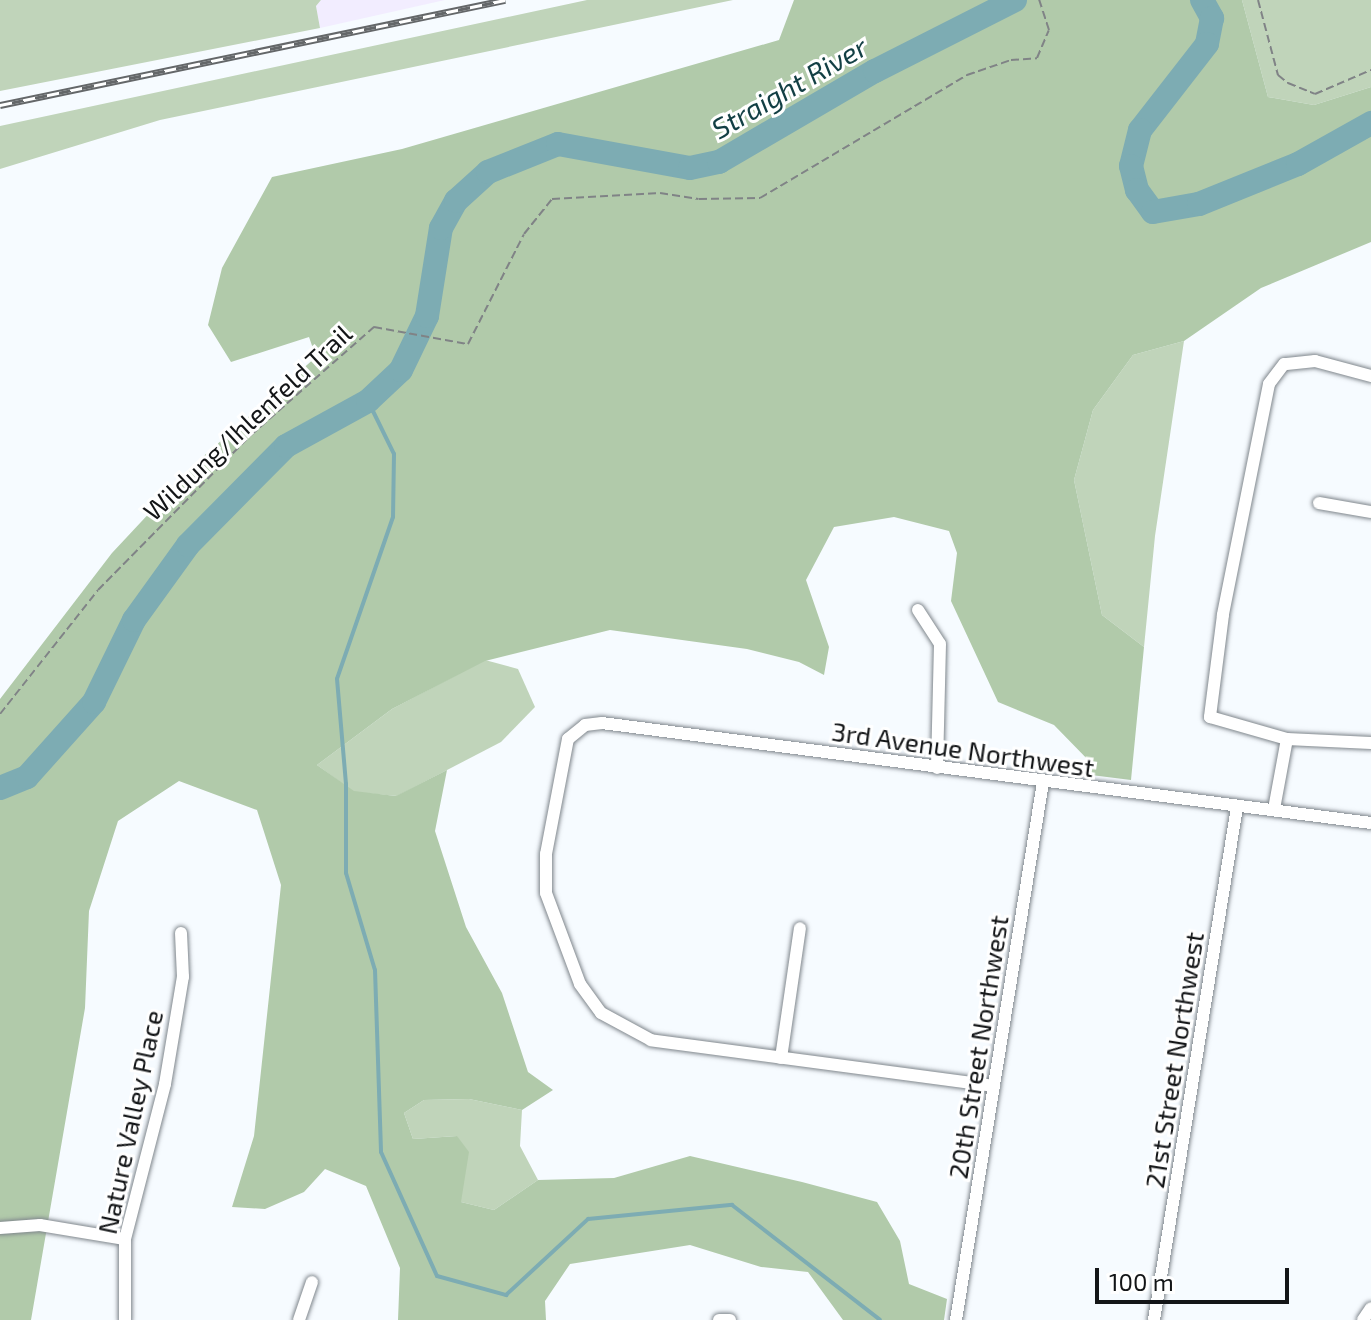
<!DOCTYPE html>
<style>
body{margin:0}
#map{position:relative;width:1371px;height:1320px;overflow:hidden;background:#f6fbff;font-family:"Exo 2",sans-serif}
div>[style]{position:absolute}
.industrial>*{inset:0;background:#f2edff}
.green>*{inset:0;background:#c0d4ba}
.forest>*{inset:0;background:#b1caaa}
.stream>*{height:4px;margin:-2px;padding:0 2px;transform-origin:2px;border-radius:2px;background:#7dacb3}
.river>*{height:24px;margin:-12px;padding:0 12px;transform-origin:12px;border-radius:12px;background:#7dacb3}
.path>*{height:2px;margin-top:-1px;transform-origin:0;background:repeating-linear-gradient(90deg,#808386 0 8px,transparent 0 12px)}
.roads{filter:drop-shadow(0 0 2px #80878d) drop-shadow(0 0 2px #80878d)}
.minor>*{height:12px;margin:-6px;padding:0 6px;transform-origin:6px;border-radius:6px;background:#fff}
.rail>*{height:7px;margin-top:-3.5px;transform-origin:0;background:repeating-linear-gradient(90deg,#fff 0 12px,#646769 0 24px);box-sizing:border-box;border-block:2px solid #646769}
span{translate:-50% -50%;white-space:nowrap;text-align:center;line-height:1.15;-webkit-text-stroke:6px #fff;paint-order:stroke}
.street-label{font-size:26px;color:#131517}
.water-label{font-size:28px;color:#123f44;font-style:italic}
.scale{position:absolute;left:1095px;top:1268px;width:194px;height:36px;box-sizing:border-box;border:4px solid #131517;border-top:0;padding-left:10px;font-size:24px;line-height:28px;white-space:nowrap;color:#131517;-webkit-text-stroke:6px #fff;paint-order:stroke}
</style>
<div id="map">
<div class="industrial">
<div style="clip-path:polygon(321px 0,445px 0,320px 28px,316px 6px)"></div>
</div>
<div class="green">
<div style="clip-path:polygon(0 0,321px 0,316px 6px,320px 28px,0 91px)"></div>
<div style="clip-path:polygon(587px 0,733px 0,160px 120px,0 169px,0 126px)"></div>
<div style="clip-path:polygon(1242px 0,1371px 0,1371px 87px,1314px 105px,1268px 97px)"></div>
<div style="clip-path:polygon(1184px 341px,1155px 536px,1144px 647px,1102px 615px,1074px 480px,1093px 410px,1133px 355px)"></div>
<div style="clip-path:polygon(485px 660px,518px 669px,535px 707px,501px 742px,397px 796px,354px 792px,317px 765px,392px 709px)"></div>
<div style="clip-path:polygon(469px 1099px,522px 1110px,520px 1146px,538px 1180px,494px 1210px,461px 1202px,457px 1136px,413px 1139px,404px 1113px,424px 1100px)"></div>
</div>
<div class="forest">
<div style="clip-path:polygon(794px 0,1242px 0,1268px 97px,1314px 105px,1371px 87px,1371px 242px,1261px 288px,1184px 341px,1133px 355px,1093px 410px,1074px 480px,1102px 615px,1144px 647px,1131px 780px,1075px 773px,1094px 766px,1054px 725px,998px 702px,951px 601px,957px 553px,949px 531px,894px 517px,834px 527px,806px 580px,829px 647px,824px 675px,799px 662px,747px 649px,610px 630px,485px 661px,392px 709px,317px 765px,354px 791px,396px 796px,447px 770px,435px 831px,466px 927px,502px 993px,528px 1072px,553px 1090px,522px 1110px,469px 1099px,424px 1100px,404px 1113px,413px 1139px,457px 1136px,469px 1152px,461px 1202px,494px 1210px,538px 1180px,614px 1178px,690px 1156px,802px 1182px,877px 1202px,900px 1241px,909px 1284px,947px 1299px,944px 1320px,843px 1320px,808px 1272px,761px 1267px,690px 1245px,570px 1264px,545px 1301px,546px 1320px,398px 1320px,400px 1268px,366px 1186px,325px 1169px,304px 1192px,265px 1209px,232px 1207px,254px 1136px,281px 885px,257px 810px,179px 781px,118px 821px,89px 911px,85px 1008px,31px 1320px,0 1320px,0 699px,112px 553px,198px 461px,316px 357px,309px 337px,231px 362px,208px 325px,222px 268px,272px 177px,402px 149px,779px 40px)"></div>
</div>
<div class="stream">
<div style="left:368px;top:401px;width:59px;rotate:63.9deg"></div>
<div style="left:394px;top:454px;width:63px;rotate:90.9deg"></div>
<div style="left:393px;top:517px;width:171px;rotate:109.1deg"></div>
<div style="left:337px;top:679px;width:105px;rotate:85.1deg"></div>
<div style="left:346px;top:784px;width:89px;rotate:90deg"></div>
<div style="left:346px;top:873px;width:101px;rotate:73.4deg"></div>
<div style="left:375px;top:970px;width:182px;rotate:88.1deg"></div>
<div style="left:381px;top:1152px;width:136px;rotate:65.7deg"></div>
<div style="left:437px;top:1276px;width:72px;rotate:15.4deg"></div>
<div style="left:506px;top:1295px;width:112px;rotate:-42.8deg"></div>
<div style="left:588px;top:1219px;width:145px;rotate:-5.6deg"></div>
<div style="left:732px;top:1205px;width:187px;rotate:37.8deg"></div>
</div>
<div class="river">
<div style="left:1202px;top:0;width:21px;rotate:61deg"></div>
<div style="left:1212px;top:18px;width:26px;rotate:101deg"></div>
<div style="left:1207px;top:44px;width:109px;rotate:127.9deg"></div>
<div style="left:1140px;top:130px;width:37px;rotate:104deg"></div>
<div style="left:1131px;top:166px;width:25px;rotate:76deg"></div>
<div style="left:1137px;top:190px;width:27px;rotate:54deg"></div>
<div style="left:1153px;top:212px;width:47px;rotate:-9.9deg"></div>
<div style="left:1199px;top:204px;width:107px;rotate:-22deg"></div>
<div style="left:1298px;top:164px;width:84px;rotate:-29.3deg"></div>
<div style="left:0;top:788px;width:29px;rotate:-22deg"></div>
<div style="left:27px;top:777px;width:101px;rotate:-48.2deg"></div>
<div style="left:94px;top:702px;width:91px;rotate:-64deg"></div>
<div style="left:134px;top:620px;width:92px;rotate:-54.2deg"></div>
<div style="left:188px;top:545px;width:139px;rotate:-45.3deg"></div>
<div style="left:286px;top:446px;width:94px;rotate:-28.8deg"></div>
<div style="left:368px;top:401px;width:45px;rotate:-43.2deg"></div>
<div style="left:401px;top:370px;width:60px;rotate:-64.3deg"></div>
<div style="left:427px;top:316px;width:89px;rotate:-81deg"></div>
<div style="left:441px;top:228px;width:31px;rotate:-61deg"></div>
<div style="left:456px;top:201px;width:43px;rotate:-42.2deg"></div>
<div style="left:488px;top:172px;width:75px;rotate:-21.8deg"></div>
<div style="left:558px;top:144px;width:134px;rotate:10.3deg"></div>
<div style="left:690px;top:168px;width:30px;rotate:-12deg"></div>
<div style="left:719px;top:162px;width:181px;rotate:-30.3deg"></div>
<div style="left:875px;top:71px;width:157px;rotate:-26.9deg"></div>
</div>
<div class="path">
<div style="left:1258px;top:0;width:78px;rotate:75.1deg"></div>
<div style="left:1278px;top:75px;width:13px;rotate:39deg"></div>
<div style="left:1288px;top:83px;width:29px;rotate:22deg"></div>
<div style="left:1315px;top:94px;width:61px;rotate:-23.2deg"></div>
<div style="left:0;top:714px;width:158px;rotate:-51.7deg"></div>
<div style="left:98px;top:590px;width:218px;rotate:-45.4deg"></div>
<div style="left:251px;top:435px;width:164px;rotate:-41.3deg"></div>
<div style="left:374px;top:327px;width:96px;rotate:10.3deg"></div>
<div style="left:468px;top:344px;width:123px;rotate:-63deg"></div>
<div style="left:524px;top:234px;width:45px;rotate:-51.3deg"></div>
<div style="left:552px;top:199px;width:108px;rotate:-3.2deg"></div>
<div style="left:660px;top:193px;width:39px;rotate:9deg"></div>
<div style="left:699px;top:199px;width:61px;rotate:-0.9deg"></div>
<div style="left:760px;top:198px;width:241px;rotate:-30.7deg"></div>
<div style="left:967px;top:75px;width:46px;rotate:-18.8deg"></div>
<div style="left:1011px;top:60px;width:26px;rotate:-4deg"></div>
<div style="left:1037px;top:58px;width:30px;rotate:-67deg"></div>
<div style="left:1049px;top:30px;width:32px;rotate:-108deg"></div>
</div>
<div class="roads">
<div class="minor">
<div style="left:1371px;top:376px;width:58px;rotate:-165deg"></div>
<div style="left:1315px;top:361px;width:31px;rotate:174deg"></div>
<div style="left:1284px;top:364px;width:25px;rotate:127deg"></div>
<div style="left:1269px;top:384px;width:236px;rotate:101.3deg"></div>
<div style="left:1223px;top:615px;width:103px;rotate:97.3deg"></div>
<div style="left:1210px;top:717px;width:80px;rotate:15.9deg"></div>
<div style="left:1287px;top:739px;width:84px;rotate:2.7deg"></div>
<div style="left:1319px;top:503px;width:53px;rotate:9.8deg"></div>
<div style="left:918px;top:610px;width:40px;rotate:57.1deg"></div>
<div style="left:940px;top:644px;width:124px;rotate:91.4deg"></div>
<div style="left:1274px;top:809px;width:71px;rotate:-79.5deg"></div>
<div style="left:781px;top:1058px;width:131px;rotate:-81.7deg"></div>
<div style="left:994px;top:1086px;width:346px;rotate:-172.4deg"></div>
<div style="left:651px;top:1040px;width:57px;rotate:-151.6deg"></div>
<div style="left:601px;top:1013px;width:36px;rotate:-126deg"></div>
<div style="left:580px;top:984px;width:97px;rotate:-110.5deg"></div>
<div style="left:546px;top:893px;width:39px;rotate:-90deg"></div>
<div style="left:546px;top:854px;width:117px;rotate:-79.2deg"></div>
<div style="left:568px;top:739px;width:22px;rotate:-39deg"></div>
<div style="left:585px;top:725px;width:17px;rotate:-7deg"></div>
<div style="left:602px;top:723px;width:775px;rotate:7.41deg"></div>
<div style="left:0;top:1228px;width:40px;rotate:-4.3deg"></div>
<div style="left:40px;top:1225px;width:86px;rotate:9.4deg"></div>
<div style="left:125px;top:1320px;width:81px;rotate:-90deg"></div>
<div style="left:125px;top:1239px;width:160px;rotate:-75.5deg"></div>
<div style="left:165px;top:1084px;width:109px;rotate:-80.5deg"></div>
<div style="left:183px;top:977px;width:44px;rotate:-92.6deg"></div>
<div style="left:299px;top:1320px;width:40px;rotate:-71.1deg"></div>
<div style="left:719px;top:1320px;width:11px"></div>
<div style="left:956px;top:1320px;width:545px;rotate:-80.81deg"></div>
<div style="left:1154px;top:1320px;width:520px;rotate:-80.81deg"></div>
<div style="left:1363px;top:1320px;width:14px;rotate:-56deg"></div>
</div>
</div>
<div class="rail">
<div style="left:0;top:105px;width:516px;rotate:-11.75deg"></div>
</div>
<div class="street-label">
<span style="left:247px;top:422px;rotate:-43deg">Wildung/Ihlenfeld Trail</span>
<span style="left:963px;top:749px;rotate:8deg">3rd Avenue Northwest</span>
<span style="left:978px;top:1047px;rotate:-81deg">20th Street Northwest</span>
<span style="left:1174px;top:1060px;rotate:-81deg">21st Street Northwest</span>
<span style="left:130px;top:1122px;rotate:-78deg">Nature Valley Place</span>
</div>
<div class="water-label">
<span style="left:789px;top:87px;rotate:-30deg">Straight River</span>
</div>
<div class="scale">100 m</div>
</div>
